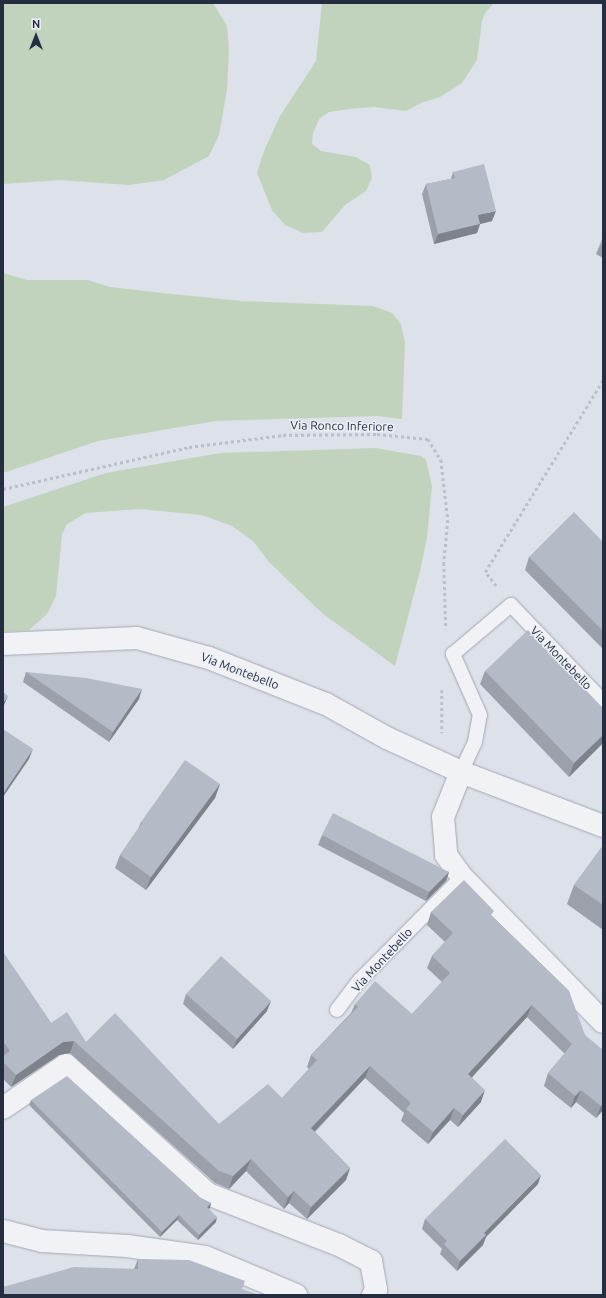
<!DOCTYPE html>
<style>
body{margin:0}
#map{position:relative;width:606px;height:1298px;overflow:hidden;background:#dde1e9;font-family:Ubuntu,sans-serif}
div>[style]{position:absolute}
.green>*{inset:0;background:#c2d3bd}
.path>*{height:2.5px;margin-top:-1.25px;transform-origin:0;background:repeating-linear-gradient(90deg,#bbbfc7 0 3px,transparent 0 6px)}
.roads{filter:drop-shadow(0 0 1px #a2a8b3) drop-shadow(0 0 1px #a2a8b3)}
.lane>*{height:14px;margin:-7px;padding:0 7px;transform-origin:7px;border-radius:7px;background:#f0f2f6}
.street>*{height:22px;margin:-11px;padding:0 11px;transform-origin:11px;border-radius:11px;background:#f0f2f6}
.wall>*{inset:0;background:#9ba0aa}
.shaded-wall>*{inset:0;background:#7e828b}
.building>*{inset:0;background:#b4bac6}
span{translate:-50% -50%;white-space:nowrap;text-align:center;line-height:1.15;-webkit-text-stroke:3px #edf0f6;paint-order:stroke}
.street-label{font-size:12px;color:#252e41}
.frame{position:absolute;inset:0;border:4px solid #252e41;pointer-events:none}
.north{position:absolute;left:16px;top:16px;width:40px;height:40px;-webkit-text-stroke:3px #edf0f6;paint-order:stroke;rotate:0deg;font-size:11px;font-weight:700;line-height:16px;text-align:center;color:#252e41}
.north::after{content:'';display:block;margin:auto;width:14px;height:18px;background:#252e41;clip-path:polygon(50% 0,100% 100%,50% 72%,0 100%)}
</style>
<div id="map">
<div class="green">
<div style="clip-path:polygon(3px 3px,213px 3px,227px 26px,229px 50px,227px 90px,219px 135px,209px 156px,164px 180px,129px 185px,60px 180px,3px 184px)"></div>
<div style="clip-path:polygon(322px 3px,494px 3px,485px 13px,482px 21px,477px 60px,462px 83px,440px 97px,421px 103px,406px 111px,374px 107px,349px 109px,329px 112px,319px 119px,313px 133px,312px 144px,321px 151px,356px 157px,370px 165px,372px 178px,366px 191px,345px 205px,322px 232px,303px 233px,285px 225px,272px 210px,257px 173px,264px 151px,280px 116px,316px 61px)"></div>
<div style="clip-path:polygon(3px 273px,27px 280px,88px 280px,110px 287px,172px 294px,242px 301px,373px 306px,392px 313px,401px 324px,405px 343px,402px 419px,377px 416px,216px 421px,98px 441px,3px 473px)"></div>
<div style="clip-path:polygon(376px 448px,421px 456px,426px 460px,432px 486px,427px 538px,420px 571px,395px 666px,323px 614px,269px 562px,253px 541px,232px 526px,202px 515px,139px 509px,86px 513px,67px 524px,62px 534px,56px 596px,47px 614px,29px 630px,3px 632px,3px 507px,106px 473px,220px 453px)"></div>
</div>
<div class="path">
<div style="left:3px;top:489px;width:191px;rotate:-12.7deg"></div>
<div style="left:189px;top:447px;width:95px;rotate:-7.3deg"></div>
<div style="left:283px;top:435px;width:94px;rotate:-0.6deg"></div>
<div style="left:377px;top:434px;width:51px;rotate:5.6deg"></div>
<div style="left:428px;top:439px;width:25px;rotate:58deg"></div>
<div style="left:441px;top:460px;width:60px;rotate:83.3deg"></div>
<div style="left:448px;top:520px;width:43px;rotate:95.3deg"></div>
<div style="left:444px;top:563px;width:66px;rotate:88.3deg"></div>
<div style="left:496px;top:586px;width:18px;rotate:-128deg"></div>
<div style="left:485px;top:572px;width:225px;rotate:-58.4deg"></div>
<div style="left:442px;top:690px;width:43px;rotate:90deg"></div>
</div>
<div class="roads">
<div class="lane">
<div style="left:461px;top:772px;width:33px;rotate:-65deg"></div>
<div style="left:475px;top:742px;width:27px;rotate:-80deg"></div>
<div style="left:480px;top:715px;width:67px;rotate:-113.9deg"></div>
<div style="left:453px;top:654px;width:76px;rotate:-40.2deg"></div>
<div style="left:511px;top:605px;width:133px;rotate:46.2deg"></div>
<div style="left:337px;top:1010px;width:38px;rotate:-53deg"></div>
<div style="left:360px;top:980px;width:145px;rotate:-45.3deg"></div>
</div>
<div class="street">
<div style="left:3px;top:644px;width:134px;rotate:-2.6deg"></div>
<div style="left:137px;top:638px;width:75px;rotate:15.5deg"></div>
<div style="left:209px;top:658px;width:126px;rotate:21.5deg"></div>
<div style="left:326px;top:704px;width:70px;rotate:29.1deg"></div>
<div style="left:387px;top:738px;width:81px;rotate:24.7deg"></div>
<div style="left:461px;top:772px;width:152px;rotate:20.8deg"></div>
<div style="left:461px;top:772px;width:48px;rotate:111.8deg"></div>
<div style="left:443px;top:817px;width:38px;rotate:85deg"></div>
<div style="left:446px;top:855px;width:27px;rotate:54deg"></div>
<div style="left:462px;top:877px;width:202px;rotate:45.8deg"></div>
<div style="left:3px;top:1108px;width:76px;rotate:-34.3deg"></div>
<div style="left:66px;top:1065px;width:192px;rotate:42.3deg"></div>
<div style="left:208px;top:1194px;width:141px;rotate:21.3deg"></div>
<div style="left:339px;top:1245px;width:36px;rotate:27deg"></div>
<div style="left:371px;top:1261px;width:29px;rotate:80deg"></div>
<div style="left:376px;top:1290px;width:6px;rotate:121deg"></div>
<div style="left:3px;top:1231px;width:40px;rotate:14.4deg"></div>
<div style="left:42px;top:1241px;width:85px;rotate:3.4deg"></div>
<div style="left:127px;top:1246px;width:79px;rotate:8deg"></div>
<div style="left:205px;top:1257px;width:99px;rotate:22.7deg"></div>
</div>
</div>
<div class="wall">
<div style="clip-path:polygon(453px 172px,492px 221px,480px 224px,477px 233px,434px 244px,422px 194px,426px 184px,451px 179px)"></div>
<div style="clip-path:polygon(603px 237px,603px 258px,596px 254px)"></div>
<div style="clip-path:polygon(603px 542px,603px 649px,525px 570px,529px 557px)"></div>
<div style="clip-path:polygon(485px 671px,603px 708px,603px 743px,569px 777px,480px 684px)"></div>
<div style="clip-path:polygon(26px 672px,139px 699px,109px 742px,23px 682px)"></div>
<div style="clip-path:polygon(220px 784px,215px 798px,146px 890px,115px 868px,120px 855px,138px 829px,141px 822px)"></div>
<div style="clip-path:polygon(322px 835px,449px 872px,446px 881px,426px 901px,318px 845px)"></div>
<div style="clip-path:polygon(603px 846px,603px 930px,567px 904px,574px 885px)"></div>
<div style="clip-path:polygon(431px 912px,492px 916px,569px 991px,603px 1110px,596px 1118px,576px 1102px,571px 1108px,544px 1086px,548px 1073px,565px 1054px,527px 1017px,472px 1077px,481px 1102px,458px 1127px,450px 1120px,428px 1144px,401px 1121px,404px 1113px,365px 1078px,315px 1132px,350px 1168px,346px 1180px,307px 1219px,289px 1203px,284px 1209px,246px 1171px,229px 1189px,215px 1183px,70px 1053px,59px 1055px,11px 1087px,3px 1079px,3px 952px,51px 1023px,86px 1042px,219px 1124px,282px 1098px,309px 1069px,307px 1067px,311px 1055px,351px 1013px,355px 1004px,412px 1014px,442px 982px,427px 968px,432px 956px,445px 942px,427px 925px)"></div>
<div style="clip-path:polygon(186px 994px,267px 1011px,233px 1049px,183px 1004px)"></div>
<div style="clip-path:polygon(31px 1100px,201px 1198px,211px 1203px,209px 1209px,216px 1222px,198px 1240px,177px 1220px,160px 1237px,29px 1105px)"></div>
<div style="clip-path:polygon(538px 1184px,486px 1237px,483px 1245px,457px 1271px,440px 1254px,442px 1249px,422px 1229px,425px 1219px)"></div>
<div style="clip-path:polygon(138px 1259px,245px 1281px,134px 1269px)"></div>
</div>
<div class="shaded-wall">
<div style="clip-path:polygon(496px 211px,492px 221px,480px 224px,477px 233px,434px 244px,438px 234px,478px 215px)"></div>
<div style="clip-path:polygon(142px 689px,139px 699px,109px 742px,113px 732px)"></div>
<div style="clip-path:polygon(8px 696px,4px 705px,3px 707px,3px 703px)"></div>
<div style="clip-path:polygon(603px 735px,603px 743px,569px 777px,574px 763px)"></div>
<div style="clip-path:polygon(33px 749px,29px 759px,3px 797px,3px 794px,4px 792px)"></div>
<div style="clip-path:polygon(220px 784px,215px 798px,146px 890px,151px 877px)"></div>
<div style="clip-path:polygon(449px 872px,446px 881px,426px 901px,429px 892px)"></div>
<div style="clip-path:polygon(271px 1001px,267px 1011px,233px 1049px,237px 1039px)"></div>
<div style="clip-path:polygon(532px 1005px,527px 1017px,464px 1086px,468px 1074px)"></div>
<div style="clip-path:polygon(74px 1041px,70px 1053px,59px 1055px,11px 1087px,16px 1075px,63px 1042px)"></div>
<div style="clip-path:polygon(370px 1066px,365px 1078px,306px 1140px,311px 1128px)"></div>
<div style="clip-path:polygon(485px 1090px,481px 1102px,458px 1127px,463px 1115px)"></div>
<div style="clip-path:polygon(581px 1090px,576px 1102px,571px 1108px,575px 1096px)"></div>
<div style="clip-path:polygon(603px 1103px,603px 1110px,596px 1118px,601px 1106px)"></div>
<div style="clip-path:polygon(454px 1108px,450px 1120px,428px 1144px,433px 1132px)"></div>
<div style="clip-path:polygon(251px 1159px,246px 1171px,229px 1189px,233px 1176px)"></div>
<div style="clip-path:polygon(350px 1168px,346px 1180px,307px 1219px,311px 1207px)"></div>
<div style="clip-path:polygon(541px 1175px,538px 1184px,486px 1237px,483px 1245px,457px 1271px,460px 1261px,484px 1233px)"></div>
<div style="clip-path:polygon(294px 1191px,289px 1203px,284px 1209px,288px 1197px)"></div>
<div style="clip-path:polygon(211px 1203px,210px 1208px,205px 1212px,207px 1207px)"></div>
<div style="clip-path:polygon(179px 1215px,177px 1220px,160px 1237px,162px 1232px)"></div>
<div style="clip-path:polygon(217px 1217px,216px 1222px,198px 1240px,199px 1235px)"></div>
</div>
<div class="building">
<div style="clip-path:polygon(484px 164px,496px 211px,478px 215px,480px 224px,438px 234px,426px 184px,455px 178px,453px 172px)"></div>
<div style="clip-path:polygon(603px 237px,603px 246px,600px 244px)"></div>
<div style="clip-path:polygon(574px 512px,603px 542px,603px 631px,529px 557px)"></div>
<div style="clip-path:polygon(528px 630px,603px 708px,603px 735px,574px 763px,485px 671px)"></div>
<div style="clip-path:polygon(26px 672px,86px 678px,142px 689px,113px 732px)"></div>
<div style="clip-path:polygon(3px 692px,8px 696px,3px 703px)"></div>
<div style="clip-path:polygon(3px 729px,33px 749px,4px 792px,3px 791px)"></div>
<div style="clip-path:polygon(185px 760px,220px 784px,151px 877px,120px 855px,142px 823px,141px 822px)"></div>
<div style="clip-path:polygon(333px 813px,449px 872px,429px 892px,322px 835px)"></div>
<div style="clip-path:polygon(603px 845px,603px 905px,574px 885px)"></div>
<div style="clip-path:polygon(464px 880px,494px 911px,491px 915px,569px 991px,585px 1035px,603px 1050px,603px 1103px,601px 1106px,581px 1090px,575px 1096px,548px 1073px,572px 1044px,532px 1005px,468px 1074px,485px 1090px,463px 1115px,454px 1108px,433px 1132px,406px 1109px,411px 1103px,370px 1066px,311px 1128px,350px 1168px,311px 1207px,294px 1191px,288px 1197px,251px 1159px,233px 1176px,219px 1171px,74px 1041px,63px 1042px,16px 1075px,3px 1062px,3px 1056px,10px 1051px,3px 1041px,3px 952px,51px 1023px,67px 1012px,86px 1042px,115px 1013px,219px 1124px,268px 1084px,282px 1098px,317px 1060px,311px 1055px,358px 1007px,355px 1004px,375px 981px,412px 1014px,450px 973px,432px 956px,453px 933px,431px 912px)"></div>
<div style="clip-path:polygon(221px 956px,271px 1001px,237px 1039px,186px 994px)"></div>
<div style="clip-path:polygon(67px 1076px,201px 1198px,211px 1203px,207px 1207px,217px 1217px,199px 1235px,179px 1215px,162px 1232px,31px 1100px)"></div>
<div style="clip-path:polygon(505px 1139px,541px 1175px,484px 1233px,486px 1235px,460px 1261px,444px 1244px,447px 1241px,425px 1219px)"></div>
<div style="clip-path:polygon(138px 1259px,189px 1260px,245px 1281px,242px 1289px,259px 1295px,3px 1295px,3px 1287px,74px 1267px,138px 1269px)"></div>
</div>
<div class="street-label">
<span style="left:342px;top:426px;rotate:1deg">Via Ronco Inferiore</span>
<span style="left:561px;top:658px;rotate:46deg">Via Montebello</span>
<span style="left:240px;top:671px;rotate:21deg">Via Montebello</span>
<span style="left:382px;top:960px;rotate:-47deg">Via Montebello</span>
</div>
<div class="frame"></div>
<div class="north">N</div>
</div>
